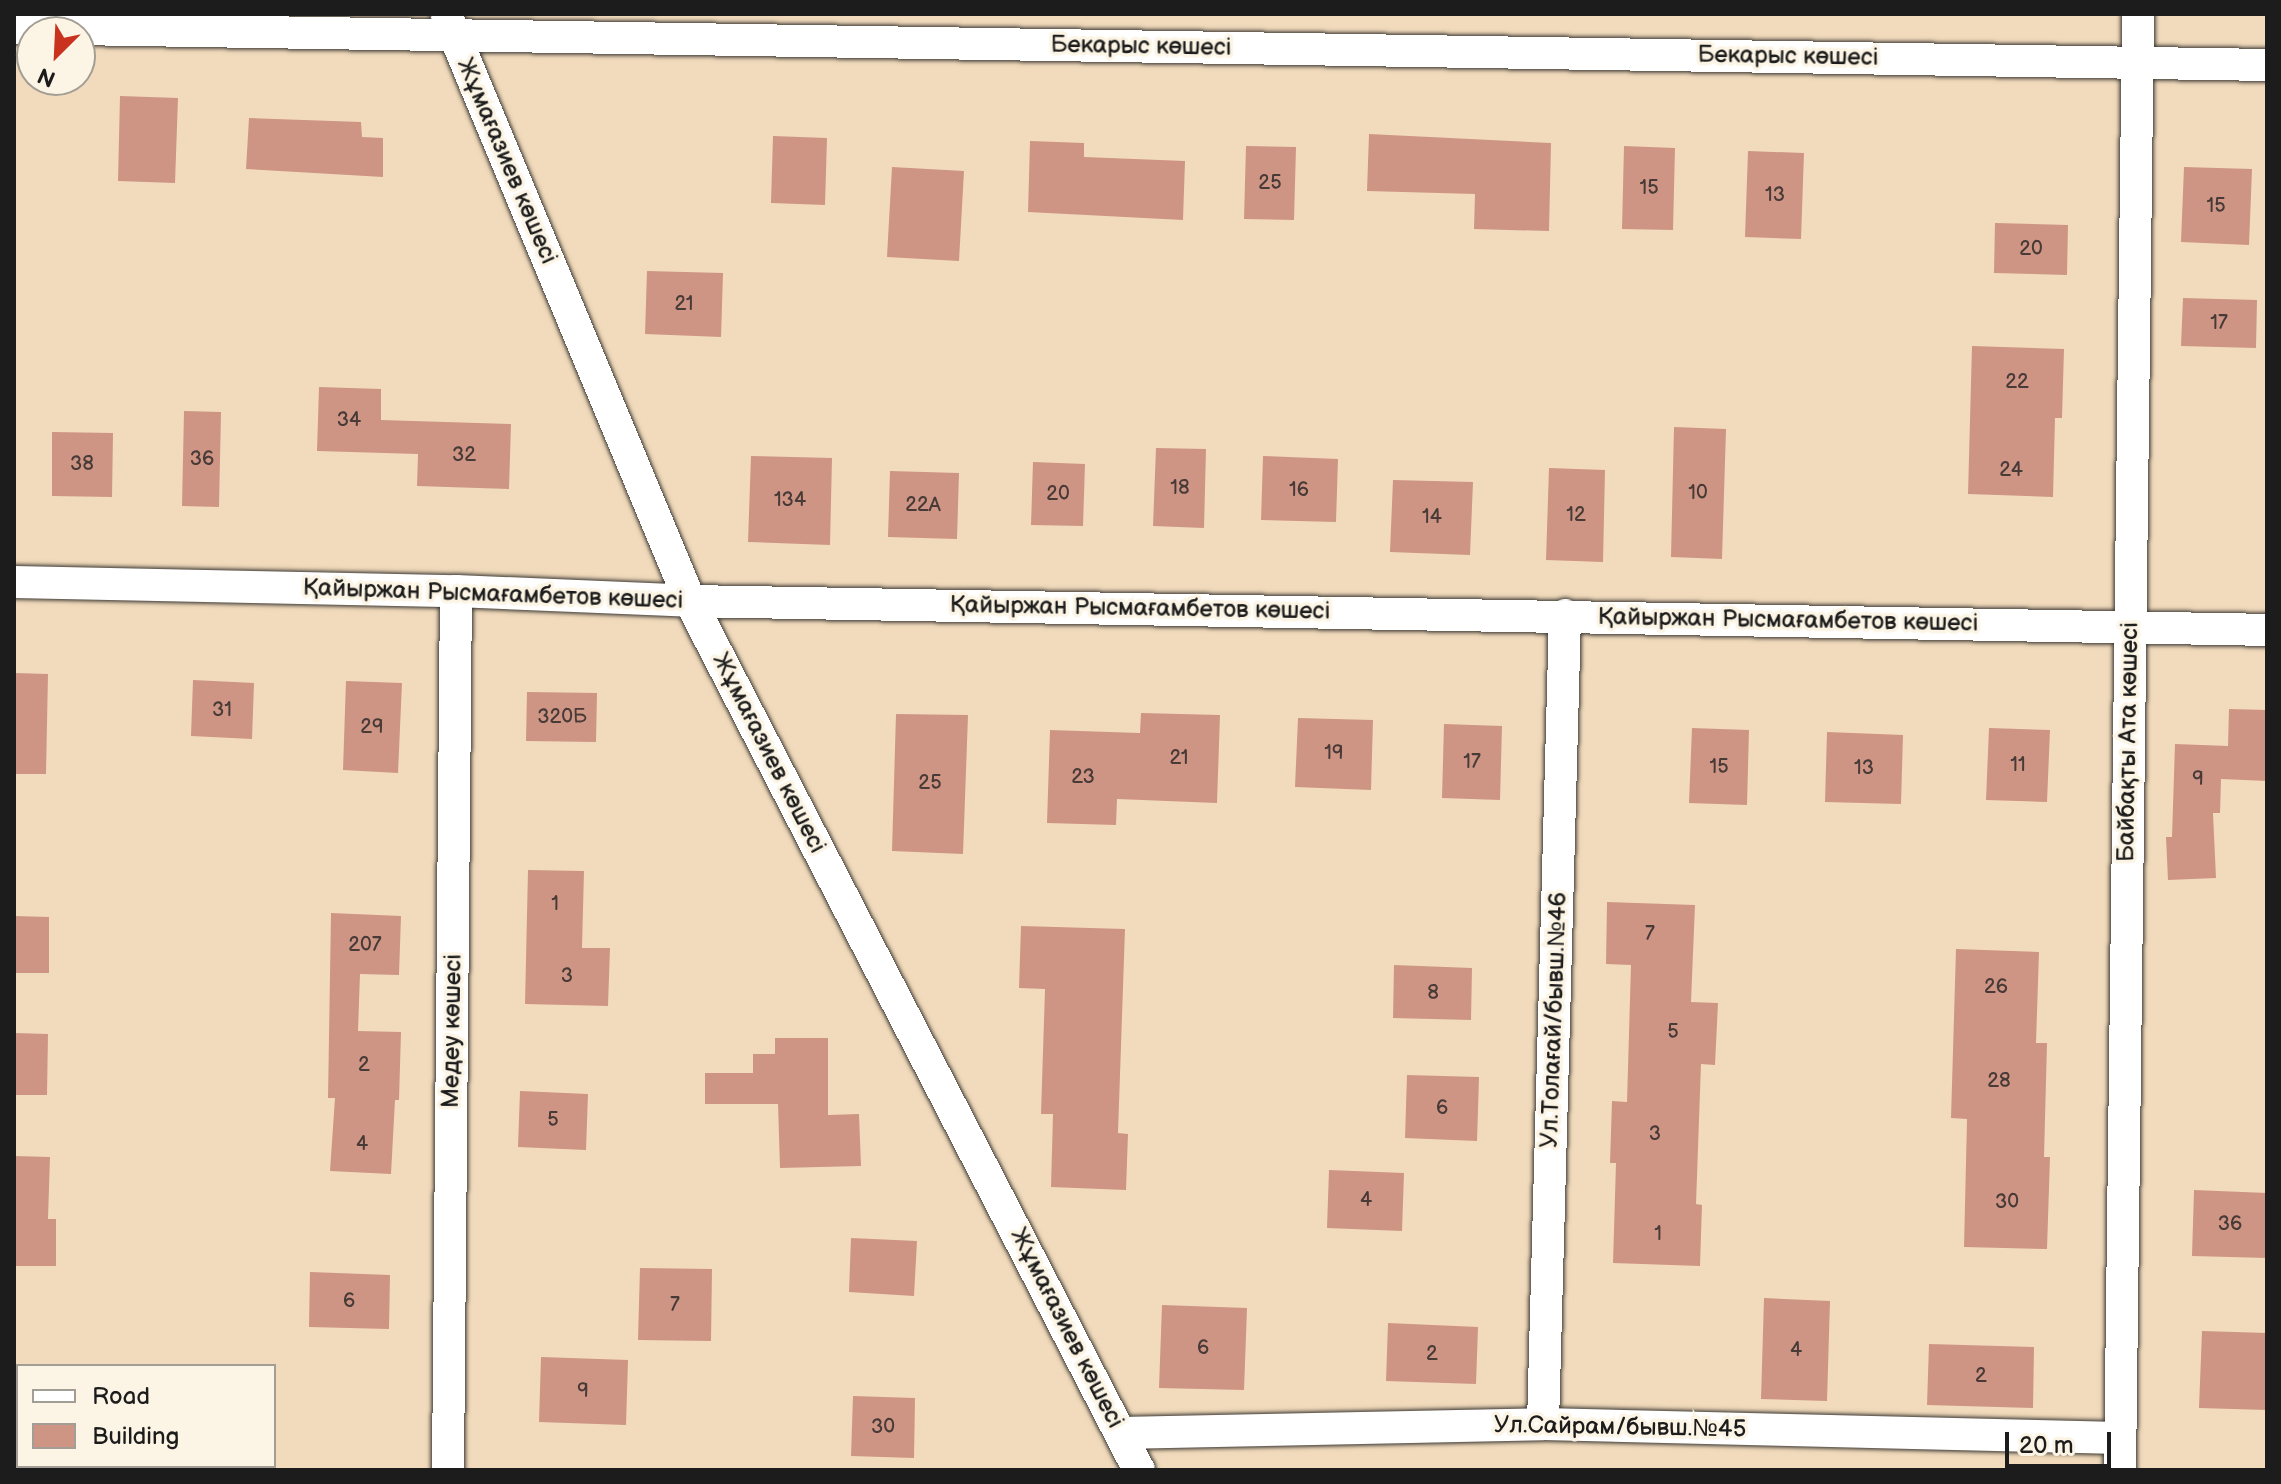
<!DOCTYPE html>
<meta charset="utf-8">
<style>
body{margin:0}
#map{position:relative;width:2281px;height:1484px;overflow:hidden;background:#f2dbbc;font-family:"Balsamiq Sans",sans-serif}
div>[style]{position:absolute}
.building>*{inset:0;background:#ce9585}
.roads{filter:drop-shadow(0 0 2px #3c3934) drop-shadow(0 0 2px #3c3934)}
.street>*{height:32px;margin:-16px;padding:0 16px;transform-origin:16px;border-radius:16px;background:#fff}
span{translate:-50% -50%;white-space:nowrap;text-align:center;line-height:1.15;-webkit-text-stroke:7px #fcf5e5;paint-order:stroke}
.number-label{font-size:20px;color:#483a36}
.number-label span{-webkit-text-stroke-width:0}
.street-label{font-size:24px;color:#1c1c1c}
.frame{position:absolute;inset:0;border:16px solid #1c1c1c;pointer-events:none}
.legend{position:absolute;left:16px;top:1364px;width:260px;height:104px;box-sizing:border-box;background:#fcf5e5;border:2px solid #a29e95;margin:0;padding:10px 14px;list-style:none;font-size:24px;color:#1c1c1c}
.legend li{display:flex;align-items:center;gap:16px;height:40px}
.legend b{width:40px;border:2px solid #a29e95}
.north{position:absolute;left:16px;top:16px;width:80px;height:80px;box-sizing:border-box;background:#fcf5e5;border:2px solid #a29e95;border-radius:50%;rotate:204deg;font-size:22px;font-weight:700;line-height:32px;text-align:center;color:#1c1c1c}
.north::after{content:'';display:block;margin:auto;width:28px;height:36px;background:#c8321e;clip-path:polygon(50% 0,100% 100%,50% 72%,0 100%)}
.scale{position:absolute;left:2005px;top:1432px;width:106px;height:36px;box-sizing:border-box;border:4px solid #1c1c1c;border-top:0;padding-left:10px;font-size:24px;line-height:28px;white-space:nowrap;color:#1c1c1c;-webkit-text-stroke:6px #fcf5e5;paint-order:stroke}
</style>
<div id="map">
<div class="building">
<div style="clip-path:polygon(120px 96px,178px 98px,175px 183px,118px 181px)"></div>
<div style="clip-path:polygon(249px 118px,361px 122px,362px 137px,383px 138px,383px 177px,246px 169px)"></div>
<div style="clip-path:polygon(1369px 134px,1551px 143px,1549px 231px,1474px 229px,1475px 194px,1367px 191px)"></div>
<div style="clip-path:polygon(773px 136px,827px 138px,825px 205px,771px 203px)"></div>
<div style="clip-path:polygon(1030px 141px,1084px 143px,1084px 157px,1185px 161px,1183px 220px,1028px 212px)"></div>
<div style="clip-path:polygon(1246px 146px,1296px 147px,1294px 220px,1244px 219px)"></div>
<div style="clip-path:polygon(1624px 146px,1675px 148px,1673px 230px,1622px 229px)"></div>
<div style="clip-path:polygon(1748px 151px,1804px 153px,1801px 239px,1745px 237px)"></div>
<div style="clip-path:polygon(892px 167px,964px 171px,959px 261px,887px 257px)"></div>
<div style="clip-path:polygon(2184px 167px,2252px 169px,2249px 245px,2181px 242px)"></div>
<div style="clip-path:polygon(1995px 223px,2068px 225px,2067px 275px,1994px 273px)"></div>
<div style="clip-path:polygon(647px 271px,723px 273px,721px 337px,645px 334px)"></div>
<div style="clip-path:polygon(2183px 298px,2257px 300px,2256px 348px,2181px 346px)"></div>
<div style="clip-path:polygon(1972px 346px,2064px 349px,2062px 418px,2055px 418px,2053px 497px,1968px 494px)"></div>
<div style="clip-path:polygon(319px 387px,381px 389px,381px 420px,511px 424px,509px 489px,417px 486px,418px 454px,317px 451px)"></div>
<div style="clip-path:polygon(184px 411px,221px 412px,219px 507px,182px 506px)"></div>
<div style="clip-path:polygon(1674px 427px,1726px 429px,1722px 559px,1671px 557px)"></div>
<div style="clip-path:polygon(52px 432px,113px 433px,112px 497px,52px 496px)"></div>
<div style="clip-path:polygon(1156px 448px,1206px 449px,1204px 528px,1153px 526px)"></div>
<div style="clip-path:polygon(751px 456px,832px 458px,830px 545px,748px 542px)"></div>
<div style="clip-path:polygon(1263px 456px,1338px 459px,1336px 522px,1261px 520px)"></div>
<div style="clip-path:polygon(1033px 462px,1085px 464px,1083px 526px,1031px 525px)"></div>
<div style="clip-path:polygon(1549px 468px,1605px 470px,1603px 562px,1546px 560px)"></div>
<div style="clip-path:polygon(890px 471px,959px 473px,957px 539px,888px 537px)"></div>
<div style="clip-path:polygon(1393px 480px,1473px 482px,1470px 555px,1390px 552px)"></div>
<div style="clip-path:polygon(14px 673px,48px 674px,46px 774px,14px 774px)"></div>
<div style="clip-path:polygon(193px 680px,254px 683px,252px 739px,191px 736px)"></div>
<div style="clip-path:polygon(346px 681px,402px 683px,398px 773px,343px 770px)"></div>
<div style="clip-path:polygon(527px 692px,597px 693px,596px 742px,526px 741px)"></div>
<div style="clip-path:polygon(2229px 709px,2267px 710px,2267px 781px,2221px 779px,2220px 813px,2213px 813px,2216px 878px,2168px 880px,2166px 837px,2172px 837px,2175px 744px,2228px 746px)"></div>
<div style="clip-path:polygon(1141px 713px,1220px 715px,1217px 803px,1117px 799px,1116px 825px,1047px 823px,1050px 730px,1140px 733px)"></div>
<div style="clip-path:polygon(896px 714px,968px 715px,963px 854px,892px 851px)"></div>
<div style="clip-path:polygon(1298px 718px,1373px 720px,1371px 790px,1295px 787px)"></div>
<div style="clip-path:polygon(1444px 724px,1502px 726px,1500px 800px,1442px 798px)"></div>
<div style="clip-path:polygon(1692px 728px,1749px 730px,1747px 805px,1689px 803px)"></div>
<div style="clip-path:polygon(1989px 728px,2050px 730px,2047px 802px,1986px 800px)"></div>
<div style="clip-path:polygon(1827px 732px,1903px 735px,1901px 804px,1825px 802px)"></div>
<div style="clip-path:polygon(528px 870px,584px 871px,582px 948px,610px 948px,608px 1006px,525px 1004px)"></div>
<div style="clip-path:polygon(1607px 902px,1695px 905px,1691px 1002px,1718px 1003px,1715px 1065px,1701px 1064px,1696px 1204px,1702px 1205px,1700px 1266px,1613px 1263px,1616px 1163px,1610px 1163px,1612px 1101px,1627px 1102px,1631px 965px,1606px 964px)"></div>
<div style="clip-path:polygon(331px 913px,401px 916px,399px 975px,360px 974px,358px 1031px,401px 1032px,399px 1100px,395px 1100px,391px 1174px,330px 1171px,335px 1098px,328px 1098px)"></div>
<div style="clip-path:polygon(14px 916px,49px 917px,49px 973px,14px 973px)"></div>
<div style="clip-path:polygon(1021px 926px,1125px 929px,1118px 1133px,1128px 1134px,1126px 1190px,1051px 1187px,1053px 1114px,1041px 1114px,1045px 989px,1019px 988px)"></div>
<div style="clip-path:polygon(1956px 949px,2039px 952px,2036px 1043px,2047px 1043px,2044px 1157px,2050px 1157px,2047px 1249px,1964px 1247px,1967px 1119px,1951px 1118px)"></div>
<div style="clip-path:polygon(1394px 965px,1472px 968px,1471px 1020px,1393px 1018px)"></div>
<div style="clip-path:polygon(14px 1033px,48px 1034px,47px 1095px,14px 1095px)"></div>
<div style="clip-path:polygon(775px 1038px,828px 1038px,828px 1115px,859px 1114px,861px 1166px,780px 1168px,778px 1104px,705px 1104px,705px 1073px,753px 1073px,753px 1054px,775px 1054px)"></div>
<div style="clip-path:polygon(1407px 1075px,1479px 1077px,1477px 1141px,1405px 1138px)"></div>
<div style="clip-path:polygon(520px 1091px,588px 1094px,586px 1150px,518px 1147px)"></div>
<div style="clip-path:polygon(14px 1156px,50px 1157px,48px 1219px,56px 1219px,56px 1266px,14px 1266px)"></div>
<div style="clip-path:polygon(1329px 1170px,1404px 1173px,1402px 1231px,1327px 1228px)"></div>
<div style="clip-path:polygon(2194px 1190px,2267px 1193px,2267px 1258px,2192px 1256px)"></div>
<div style="clip-path:polygon(851px 1238px,917px 1241px,914px 1296px,849px 1292px)"></div>
<div style="clip-path:polygon(640px 1268px,712px 1269px,711px 1341px,638px 1340px)"></div>
<div style="clip-path:polygon(310px 1272px,390px 1275px,389px 1329px,309px 1327px)"></div>
<div style="clip-path:polygon(1764px 1298px,1830px 1301px,1827px 1401px,1761px 1399px)"></div>
<div style="clip-path:polygon(1162px 1305px,1247px 1308px,1244px 1390px,1159px 1388px)"></div>
<div style="clip-path:polygon(1388px 1323px,1478px 1327px,1476px 1384px,1386px 1381px)"></div>
<div style="clip-path:polygon(2202px 1331px,2267px 1333px,2267px 1410px,2199px 1408px)"></div>
<div style="clip-path:polygon(1929px 1344px,2034px 1347px,2033px 1408px,1927px 1405px)"></div>
<div style="clip-path:polygon(541px 1357px,628px 1360px,626px 1425px,539px 1422px)"></div>
<div style="clip-path:polygon(853px 1396px,915px 1398px,914px 1458px,851px 1456px)"></div>
</div>
<div class="roads">
<div class="street">
<div style="left:447px;top:17px;width:633px;rotate:67.41deg"></div>
<div style="left:690px;top:601px;width:978px;rotate:62.68deg"></div>
<div style="left:14px;top:28px;width:2253px;rotate:0.94deg"></div>
<div style="left:14px;top:582px;width:442px;rotate:1.2deg"></div>
<div style="left:456px;top:591px;width:234px;rotate:2.4deg"></div>
<div style="left:690px;top:601px;width:1577px;rotate:1.05deg"></div>
<div style="left:1543px;top:1424px;width:809px;rotate:-88.44deg"></div>
<div style="left:1120px;top:1433px;width:423px;rotate:-1.2deg"></div>
<div style="left:1543px;top:1424px;width:577px;rotate:1.39deg"></div>
<div style="left:448px;top:1470px;width:879px;rotate:-89.48deg"></div>
<div style="left:2120px;top:1470px;width:1456px;rotate:-89.29deg"></div>
</div>
</div>
<div class="number-label">
<span style="left:1270px;top:183px">25</span>
<span style="left:1649px;top:188px">15</span>
<span style="left:1775px;top:195px">13</span>
<span style="left:2216px;top:206px">15</span>
<span style="left:2031px;top:249px">20</span>
<span style="left:684px;top:304px">21</span>
<span style="left:2219px;top:323px">17</span>
<span style="left:2017px;top:382px">22</span>
<span style="left:349px;top:420px">34</span>
<span style="left:464px;top:455px">32</span>
<span style="left:202px;top:459px">36</span>
<span style="left:82px;top:464px">38</span>
<span style="left:2011px;top:470px">24</span>
<span style="left:1180px;top:488px">18</span>
<span style="left:1299px;top:490px">16</span>
<span style="left:1698px;top:493px">10</span>
<span style="left:1058px;top:494px">20</span>
<span style="left:790px;top:500px">134</span>
<span style="left:923px;top:505px">22А</span>
<span style="left:1576px;top:515px">12</span>
<span style="left:1432px;top:517px">14</span>
<span style="left:222px;top:710px">31</span>
<span style="left:562px;top:717px">320Б</span>
<span style="left:372px;top:727px">29</span>
<span style="left:1334px;top:753px">19</span>
<span style="left:1179px;top:758px">21</span>
<span style="left:1472px;top:762px">17</span>
<span style="left:2018px;top:765px">11</span>
<span style="left:1719px;top:767px">15</span>
<span style="left:1864px;top:768px">13</span>
<span style="left:1083px;top:777px">23</span>
<span style="left:2198px;top:779px">9</span>
<span style="left:930px;top:783px">25</span>
<span style="left:555px;top:904px">1</span>
<span style="left:1650px;top:934px">7</span>
<span style="left:365px;top:945px">207</span>
<span style="left:567px;top:976px">3</span>
<span style="left:1996px;top:987px">26</span>
<span style="left:1433px;top:993px">8</span>
<span style="left:1673px;top:1032px">5</span>
<span style="left:364px;top:1065px">2</span>
<span style="left:1999px;top:1081px">28</span>
<span style="left:1442px;top:1108px">6</span>
<span style="left:553px;top:1120px">5</span>
<span style="left:1655px;top:1134px">3</span>
<span style="left:362px;top:1144px">4</span>
<span style="left:1366px;top:1200px">4</span>
<span style="left:2007px;top:1202px">30</span>
<span style="left:2230px;top:1224px">36</span>
<span style="left:1658px;top:1234px">1</span>
<span style="left:349px;top:1301px">6</span>
<span style="left:675px;top:1305px">7</span>
<span style="left:1203px;top:1348px">6</span>
<span style="left:1796px;top:1350px">4</span>
<span style="left:1432px;top:1354px">2</span>
<span style="left:1981px;top:1376px">2</span>
<span style="left:583px;top:1391px">9</span>
<span style="left:883px;top:1427px">30</span>
</div>
<div class="street-label">
<span style="left:1141px;top:46px;rotate:1deg">Бекарыс көшесі</span>
<span style="left:1788px;top:56px;rotate:1deg">Бекарыс көшесі</span>
<span style="left:507px;top:161px;rotate:67deg">Жұмағазиев көшесі</span>
<span style="left:493px;top:594px;rotate:2deg">Қайыржан Рысмағамбетов көшесі</span>
<span style="left:1140px;top:608px;rotate:1deg">Қайыржан Рысмағамбетов көшесі</span>
<span style="left:1788px;top:620px;rotate:1deg">Қайыржан Рысмағамбетов көшесі</span>
<span style="left:2128px;top:742px;rotate:-89deg">Байбақты Ата көшесі</span>
<span style="left:769px;top:753px;rotate:63deg">Жұмағазиев көшесі</span>
<span style="left:1554px;top:1020px;rotate:-88deg">Ул.Толағай/бывш.№46</span>
<span style="left:452px;top:1031px;rotate:-89deg">Медеу көшесі</span>
<span style="left:1067px;top:1328px;rotate:63deg">Жұмағазиев көшесі</span>
<span style="left:1620px;top:1427px;rotate:1deg">Ул.Сайрам/бывш.№45</span>
</div>
<div class="frame"></div>
<ul class="legend">
<li><b style="height:10px;background:#fff"></b>Road</li>
<li><b style="height:22px;background:#ce9585"></b>Building</li>
</ul>
<div class="north">N</div>
<div class="scale">20 m</div>
</div>
